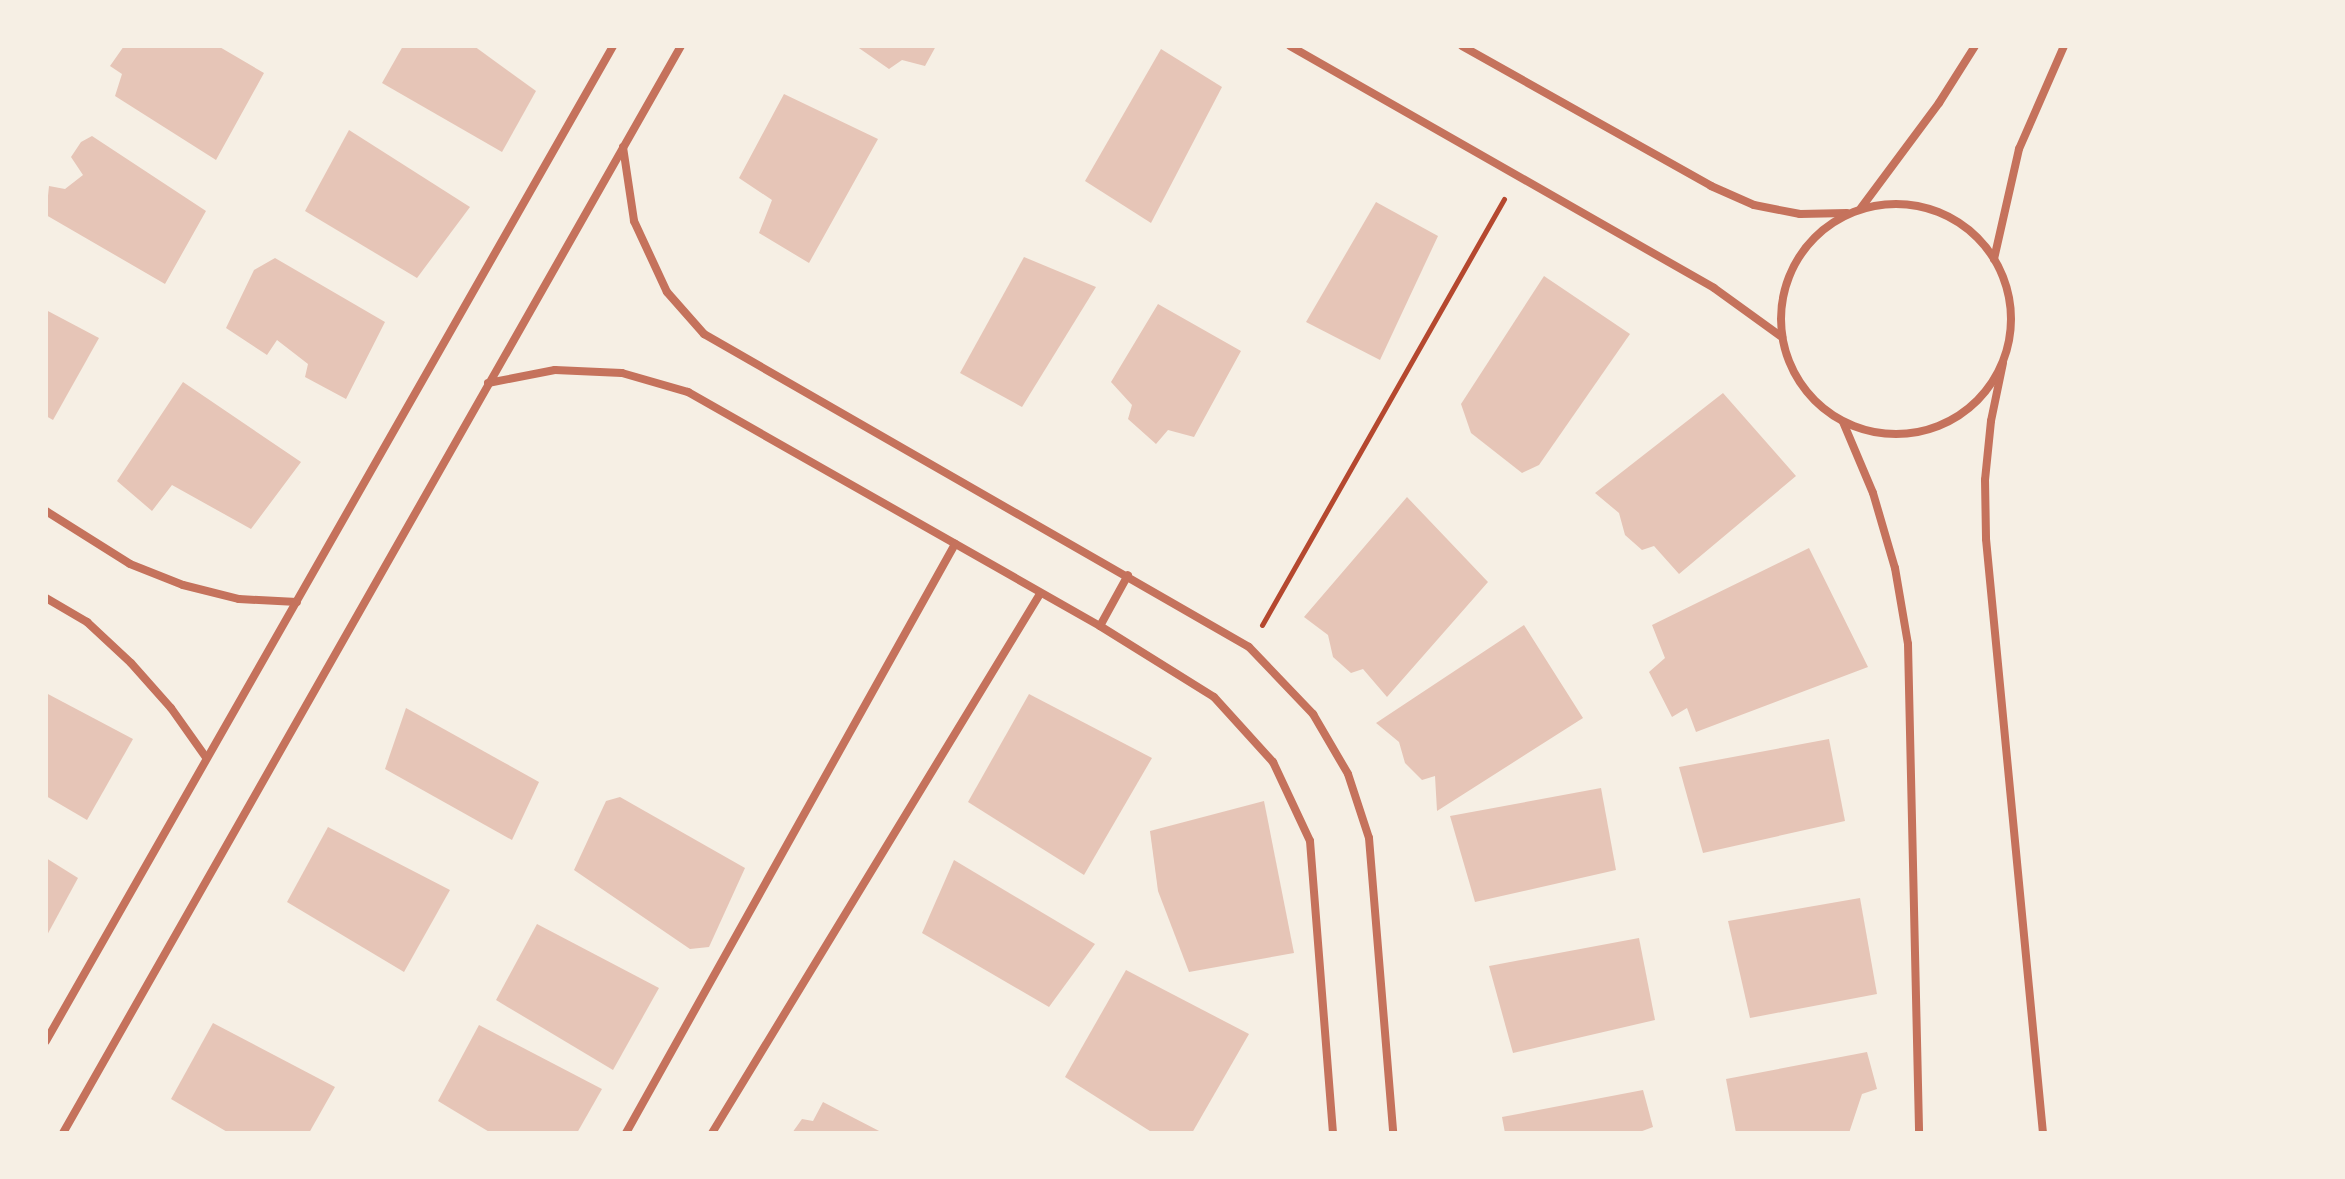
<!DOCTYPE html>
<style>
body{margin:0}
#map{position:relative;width:2345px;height:1179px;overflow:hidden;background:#f6efe4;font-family:"Space Grotesk",sans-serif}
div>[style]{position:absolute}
.building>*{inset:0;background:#e6c5b7}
.path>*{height:5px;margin:-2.5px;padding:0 2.5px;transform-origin:2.5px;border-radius:2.5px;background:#b5482f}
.minor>*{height:8px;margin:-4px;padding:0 4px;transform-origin:4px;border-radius:4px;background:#c5725c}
.minor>.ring{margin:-4px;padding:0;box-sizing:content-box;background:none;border:8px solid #c5725c;border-radius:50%}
span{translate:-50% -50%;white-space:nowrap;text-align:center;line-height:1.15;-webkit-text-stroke:7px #f6efe4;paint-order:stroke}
.frame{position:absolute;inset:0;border:48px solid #f6efe4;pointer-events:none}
</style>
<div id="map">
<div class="building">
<div style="clip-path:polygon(124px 46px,218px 46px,264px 73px,216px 160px,115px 96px,122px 74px,110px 66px)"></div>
<div style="clip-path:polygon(403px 46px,474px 46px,536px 91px,502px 152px,382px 83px)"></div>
<div style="clip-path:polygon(856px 46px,936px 46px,925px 66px,902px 60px,889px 69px)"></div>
<div style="clip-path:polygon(1161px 49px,1222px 87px,1151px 223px,1085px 181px)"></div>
<div style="clip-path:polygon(784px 94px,878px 139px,809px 263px,759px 233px,772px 200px,739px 178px)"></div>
<div style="clip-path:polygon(349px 130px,470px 207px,417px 278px,305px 211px)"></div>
<div style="clip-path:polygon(92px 136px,206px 211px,165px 284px,46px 215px,49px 186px,65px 189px,83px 175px,71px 157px,81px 142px)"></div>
<div style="clip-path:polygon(1376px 202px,1438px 236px,1380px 360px,1306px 322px)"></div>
<div style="clip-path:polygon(1024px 257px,1096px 287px,1022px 407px,960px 373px)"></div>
<div style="clip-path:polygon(275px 258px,385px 322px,346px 399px,305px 377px,308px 364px,277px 340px,267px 355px,226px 328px,254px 270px)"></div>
<div style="clip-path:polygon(1544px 276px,1630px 334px,1539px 465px,1522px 473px,1471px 433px,1461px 404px)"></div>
<div style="clip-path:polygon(1158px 304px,1241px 351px,1194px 437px,1168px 430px,1156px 444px,1128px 419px,1132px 405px,1111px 382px)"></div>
<div style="clip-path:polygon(46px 310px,99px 338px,53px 420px,46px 416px)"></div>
<div style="clip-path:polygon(183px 382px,301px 462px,251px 529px,172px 485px,152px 511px,117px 481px)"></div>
<div style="clip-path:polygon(1723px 393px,1796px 476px,1679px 574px,1654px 546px,1642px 550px,1625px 535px,1619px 513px,1595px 493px)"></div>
<div style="clip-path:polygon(1407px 497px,1488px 582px,1387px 697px,1363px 669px,1351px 673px,1333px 657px,1328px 635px,1304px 617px)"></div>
<div style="clip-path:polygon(1809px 548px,1868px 667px,1696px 732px,1687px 708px,1672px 717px,1649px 672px,1665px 658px,1652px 625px)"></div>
<div style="clip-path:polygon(1524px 625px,1583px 718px,1437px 811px,1435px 776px,1422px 780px,1405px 763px,1399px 742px,1376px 723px)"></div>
<div style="clip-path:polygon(46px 693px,133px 739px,87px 820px,46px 796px)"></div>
<div style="clip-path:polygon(1029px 694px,1152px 758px,1084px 875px,968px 802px)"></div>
<div style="clip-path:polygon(406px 708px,539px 782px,512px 840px,385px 769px)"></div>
<div style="clip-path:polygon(1829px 739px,1845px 821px,1703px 853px,1679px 767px)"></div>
<div style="clip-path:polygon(1601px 788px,1616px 870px,1475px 902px,1450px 816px)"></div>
<div style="clip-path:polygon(620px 797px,745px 868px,709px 947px,690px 949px,574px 870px,606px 801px)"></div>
<div style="clip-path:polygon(1264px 801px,1294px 953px,1189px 972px,1158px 891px,1150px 831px)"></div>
<div style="clip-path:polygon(328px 827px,450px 890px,404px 972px,287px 902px)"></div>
<div style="clip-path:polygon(46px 858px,78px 878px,46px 937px)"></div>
<div style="clip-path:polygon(954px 860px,1095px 944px,1049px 1007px,922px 933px)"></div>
<div style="clip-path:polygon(1860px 898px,1877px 994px,1750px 1018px,1728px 921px)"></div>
<div style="clip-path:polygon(537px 924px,659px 988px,613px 1070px,496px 1000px)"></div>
<div style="clip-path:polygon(1639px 938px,1655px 1020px,1513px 1053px,1489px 966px)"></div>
<div style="clip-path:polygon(1126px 970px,1249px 1034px,1192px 1133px,1153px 1133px,1065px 1077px)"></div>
<div style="clip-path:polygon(213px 1023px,335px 1087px,309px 1133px,229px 1133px,171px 1099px)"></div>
<div style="clip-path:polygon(479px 1025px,602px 1089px,577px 1133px,491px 1133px,438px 1101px)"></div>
<div style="clip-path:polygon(1867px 1052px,1877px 1089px,1862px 1094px,1849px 1133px,1736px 1133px,1726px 1079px)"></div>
<div style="clip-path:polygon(1643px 1090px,1653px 1127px,1637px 1133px,1505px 1133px,1502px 1117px)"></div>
<div style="clip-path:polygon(823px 1102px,883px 1133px,792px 1133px,802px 1119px,813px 1121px)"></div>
</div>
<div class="path">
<div style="left:1262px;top:625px;width:490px;rotate:-60.4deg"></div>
</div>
<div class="minor">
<div style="left:1290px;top:46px;width:488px;rotate:29.7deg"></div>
<div style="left:1714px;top:288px;width:84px;rotate:35.8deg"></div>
<div style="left:1462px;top:46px;width:286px;rotate:29.3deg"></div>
<div style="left:1711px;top:186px;width:47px;rotate:23.8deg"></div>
<div style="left:1754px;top:205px;width:47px;rotate:11.1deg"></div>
<div style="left:1800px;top:214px;width:47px;rotate:-1.2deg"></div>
<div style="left:623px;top:147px;width:75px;rotate:81.5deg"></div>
<div style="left:634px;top:221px;width:78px;rotate:65.1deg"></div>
<div style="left:667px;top:292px;width:56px;rotate:48.6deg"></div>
<div style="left:704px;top:334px;width:628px;rotate:29.87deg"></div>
<div style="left:1249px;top:647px;width:93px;rotate:46.3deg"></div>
<div style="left:1313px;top:714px;width:69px;rotate:59.7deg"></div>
<div style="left:1348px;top:774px;width:67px;rotate:71.8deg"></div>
<div style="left:1369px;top:838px;width:296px;rotate:85.3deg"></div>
<div class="ring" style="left:1781px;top:204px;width:222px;height:222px"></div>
<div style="left:1861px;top:208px;width:131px;rotate:-53.4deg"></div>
<div style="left:1939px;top:103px;width:67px;rotate:-57.7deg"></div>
<div style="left:1994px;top:259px;width:113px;rotate:-77.2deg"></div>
<div style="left:2019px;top:149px;width:112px;rotate:-66.4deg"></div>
<div style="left:2003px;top:363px;width:59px;rotate:101.7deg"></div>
<div style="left:1991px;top:421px;width:59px;rotate:95.8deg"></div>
<div style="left:1985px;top:480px;width:59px;rotate:89deg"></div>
<div style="left:1986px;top:539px;width:597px;rotate:84.52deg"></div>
<div style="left:488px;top:383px;width:68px;rotate:-11deg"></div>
<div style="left:555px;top:370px;width:67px;rotate:2.6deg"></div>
<div style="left:622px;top:373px;width:69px;rotate:16.1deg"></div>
<div style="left:688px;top:392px;width:474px;rotate:29.6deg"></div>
<div style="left:1100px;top:626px;width:134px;rotate:31.9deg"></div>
<div style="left:1214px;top:697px;width:88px;rotate:47.8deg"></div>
<div style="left:1273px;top:762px;width:87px;rotate:64.9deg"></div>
<div style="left:1310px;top:841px;width:293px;rotate:85.5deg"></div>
<div style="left:1843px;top:422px;width:77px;rotate:67.1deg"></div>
<div style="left:1873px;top:493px;width:78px;rotate:73.7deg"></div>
<div style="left:1895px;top:568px;width:77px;rotate:80.3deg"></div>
<div style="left:1908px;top:644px;width:489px;rotate:88.7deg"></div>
<div style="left:46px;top:511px;width:99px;rotate:32.2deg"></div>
<div style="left:130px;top:564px;width:57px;rotate:21.6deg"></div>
<div style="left:183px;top:585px;width:58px;rotate:14deg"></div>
<div style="left:239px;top:599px;width:58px;rotate:3deg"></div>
<div style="left:46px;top:598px;width:48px;rotate:30.3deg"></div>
<div style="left:87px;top:622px;width:60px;rotate:43deg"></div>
<div style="left:131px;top:663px;width:60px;rotate:48.4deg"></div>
<div style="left:171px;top:708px;width:59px;rotate:54.7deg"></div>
<div style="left:1100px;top:626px;width:58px;rotate:-61.2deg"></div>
<div style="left:46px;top:1041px;width:1145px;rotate:-60.32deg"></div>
<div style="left:63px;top:1133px;width:1250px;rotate:-60.38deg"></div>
<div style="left:626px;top:1133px;width:675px;rotate:-60.81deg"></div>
<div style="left:712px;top:1133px;width:631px;rotate:-58.68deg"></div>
</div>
<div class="frame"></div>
</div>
